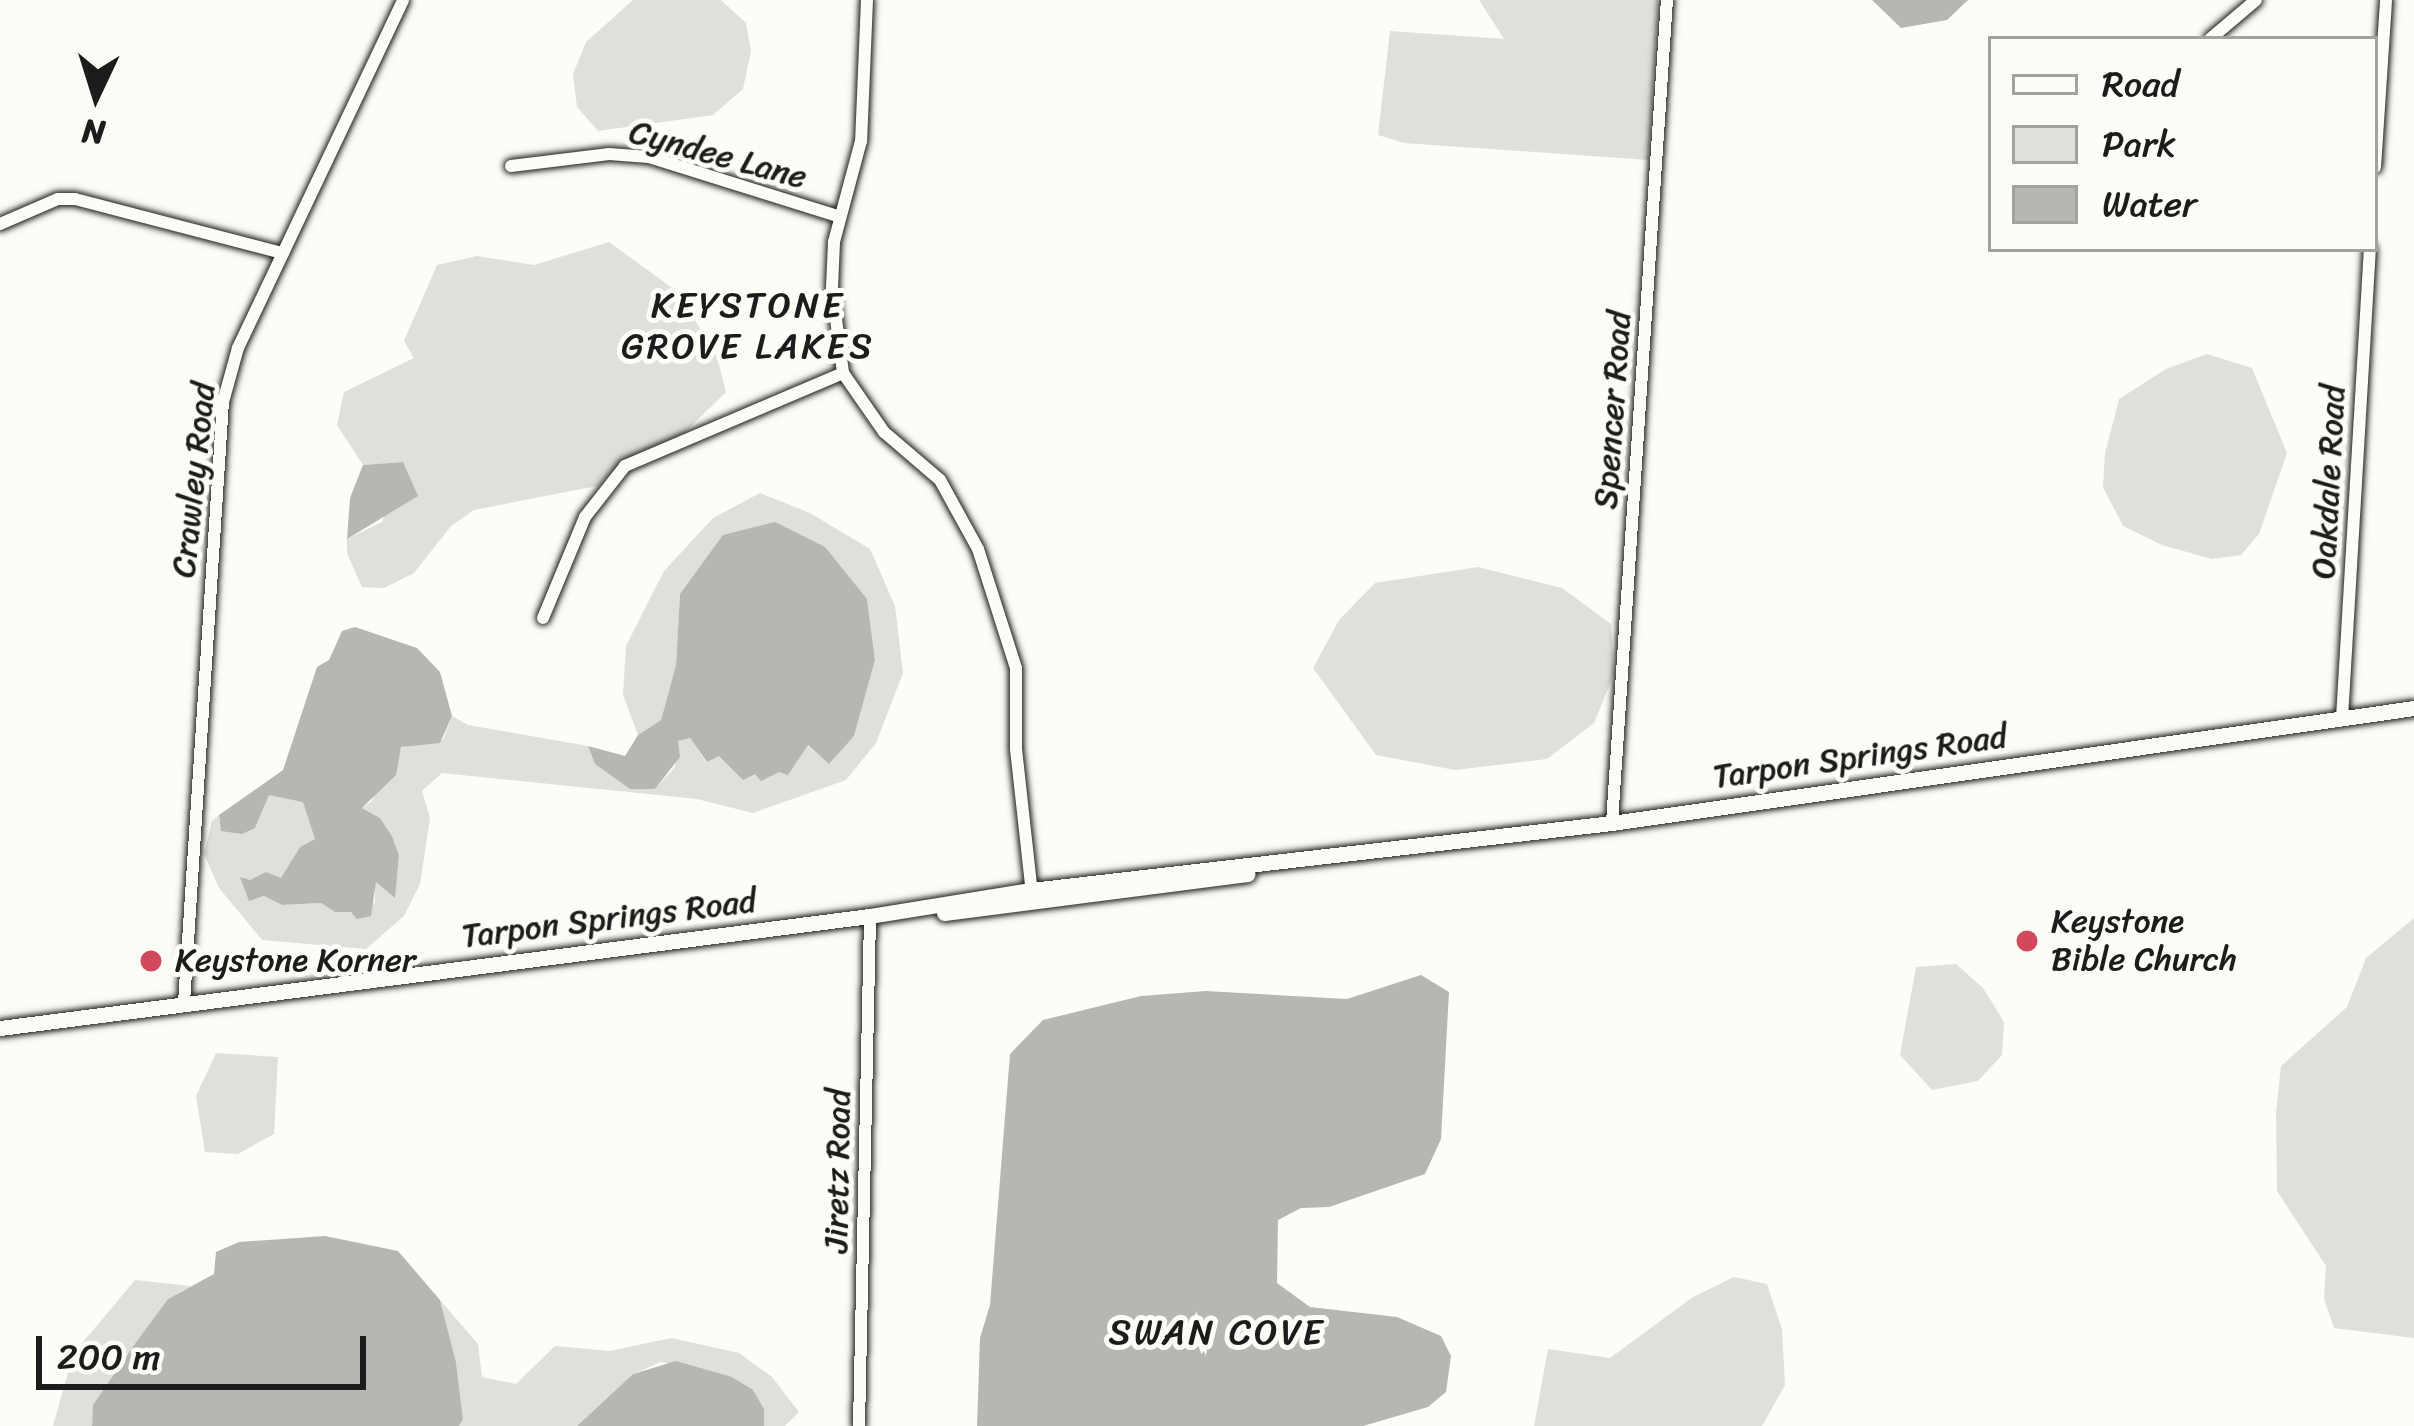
<!DOCTYPE html>
<style>
body{margin:0}
#map{position:relative;width:2414px;height:1426px;overflow:hidden;background:#fdfcf7;font-family:Sriracha,sans-serif}
div>[style]{position:absolute}
.green>*{inset:0;background:#e0dfdb}
.water>*{inset:0;background:#b7b6b2}
.roads{filter:drop-shadow(0 0 3px #1c1c1c) drop-shadow(0 0 3px #1c1c1c)}
.minor>*{height:12px;margin:-6px;padding:0 6px;transform-origin:6px;border-radius:6px;background:#fdfcf7}
.major>*{height:15px;margin:-7.5px;padding:0 7.5px;transform-origin:7.5px;border-radius:7.5px;background:#fdfcf7}
.dots>*{width:33px;height:33px;translate:-50% -50%;box-sizing:border-box;border:6px solid #fdfcf7;border-radius:50%}
span{translate:-50% -50%;white-space:nowrap;text-align:center;line-height:1.15;-webkit-text-stroke:10px #fdfcf7;paint-order:stroke}
.street-label{font-size:33px;color:#1c1c1c}
.poi-label{font-size:33px;color:#1c1c1c}
.left{translate:0 -50%;text-align:left}
.neighbourhood-label{font-size:36px;color:#1c1c1c;letter-spacing:3px}
.legend{position:absolute;left:1988px;top:36px;width:390px;height:216px;box-sizing:border-box;background:#fdfcf7;border:3px solid #a3a29f;margin:0;padding:15px 21px;list-style:none;font-size:36px;color:#1c1c1c}
.legend li{display:flex;align-items:center;gap:24px;height:60px}
.legend b{width:60px;border:3px solid #a3a29f}
.north{position:absolute;left:36px;top:36px;width:120px;height:120px;-webkit-text-stroke:9px #fdfcf7;paint-order:stroke;rotate:184deg;font-size:33px;font-weight:700;line-height:48px;text-align:center;color:#1c1c1c}
.north::after{content:'';display:block;margin:auto;width:42px;height:54px;background:#1c1c1c;clip-path:polygon(50% 0,100% 100%,50% 72%,0 100%)}
.scale{position:absolute;left:36px;top:1336px;width:330px;height:54px;box-sizing:border-box;border:6px solid #1c1c1c;border-top:0;padding-left:15px;font-size:36px;line-height:42px;white-space:nowrap;color:#1c1c1c;-webkit-text-stroke:9px #fdfcf7;paint-order:stroke}
</style>
<div id="map">
<div class="green">
<div style="clip-path:polygon(633px 0,721px 0,746px 23px,751px 51px,743px 89px,713px 115px,598px 131px,577px 107px,573px 74px,586px 42px)"></div>
<div style="clip-path:polygon(1479px 0,1658px 0,1648px 160px,1404px 143px,1378px 135px,1390px 31px,1504px 39px)"></div>
<div style="clip-path:polygon(609px 242px,675px 290px,716px 353px,726px 392px,683px 434px,623px 460px,597px 486px,474px 510px,451px 526px,414px 573px,384px 588px,362px 587px,347px 553px,347px 539px,382px 522px,403px 462px,363px 465px,337px 425px,344px 392px,414px 358px,404px 341px,437px 265px,477px 256px,534px 265px)"></div>
<div style="clip-path:polygon(2207px 354px,2252px 368px,2287px 453px,2259px 534px,2241px 555px,2212px 559px,2162px 545px,2123px 526px,2103px 487px,2105px 454px,2119px 399px,2166px 369px)"></div>
<div style="clip-path:polygon(760px 493px,810px 513px,870px 549px,895px 606px,903px 673px,876px 743px,846px 780px,753px 813px,697px 799px,442px 773px,422px 791px,430px 818px,420px 884px,404px 916px,366px 949px,262px 940px,219px 888px,204px 854px,212px 821px,219px 815px,221px 830px,255px 828px,269px 794px,303px 801px,316px 839px,300px 847px,281px 878px,249px 900px,264px 896px,282px 905px,321px 903px,335px 912px,351px 912px,375px 903px,375px 881px,394px 896px,399px 855px,392px 836px,380px 818px,362px 808px,371px 802px,402px 747px,443px 740px,452px 716px,468px 725px,588px 746px,595px 764px,655px 789px,675px 767px,677px 741px,690px 738px,706px 762px,719px 756px,756px 774px,793px 763px,807px 745px,828px 763px,854px 736px,875px 660px,867px 599px,680px 594px,676px 665px,661px 720px,638px 735px,623px 695px,626px 646px,664px 571px,713px 518px)"></div>
<div style="clip-path:polygon(1478px 567px,1562px 588px,1611px 624px,1614px 674px,1594px 723px,1547px 759px,1455px 770px,1376px 755px,1313px 668px,1339px 620px,1375px 583px)"></div>
<div style="clip-path:polygon(2414px 918px,2414px 1338px,2334px 1328px,2324px 1299px,2326px 1266px,2277px 1191px,2276px 1113px,2281px 1066px,2347px 1007px,2366px 958px)"></div>
<div style="clip-path:polygon(1956px 964px,1983px 988px,2004px 1022px,2002px 1055px,1978px 1081px,1932px 1090px,1900px 1055px,1916px 967px)"></div>
<div style="clip-path:polygon(216px 1053px,278px 1057px,274px 1134px,238px 1154px,205px 1152px,196px 1096px)"></div>
<div style="clip-path:polygon(1734px 1277px,1767px 1284px,1782px 1329px,1785px 1385px,1762px 1426px,1534px 1426px,1548px 1349px,1610px 1358px,1693px 1297px)"></div>
<div style="clip-path:polygon(135px 1280px,191px 1286px,168px 1299px,94px 1405px,92px 1426px,53px 1426px,73px 1354px)"></div>
<div style="clip-path:polygon(440px 1300px,478px 1344px,482px 1377px,516px 1384px,555px 1346px,609px 1351px,672px 1338px,739px 1353px,772px 1377px,799px 1412px,785px 1426px,764px 1426px,764px 1409px,753px 1391px,732px 1378px,661px 1362px,633px 1374px,577px 1426px,459px 1426px,463px 1418px,456px 1362px)"></div>
</div>
<div class="water">
<div style="clip-path:polygon(1872px 0,1968px 0,1947px 20px,1901px 28px)"></div>
<div style="clip-path:polygon(403px 462px,418px 496px,347px 539px,350px 498px,363px 465px)"></div>
<div style="clip-path:polygon(775px 522px,825px 547px,867px 599px,875px 660px,854px 736px,829px 764px,808px 745px,788px 775px,779px 772px,761px 781px,755px 774px,743px 780px,719px 756px,707px 762px,690px 738px,678px 741px,680px 757px,655px 789px,630px 789px,595px 764px,588px 746px,625px 756px,638px 735px,661px 720px,676px 665px,680px 594px,723px 535px)"></div>
<div style="clip-path:polygon(355px 627px,417px 648px,440px 672px,452px 716px,440px 743px,401px 747px,396px 775px,362px 808px,380px 818px,392px 836px,399px 855px,395px 898px,376px 882px,371px 916px,357px 919px,351px 912px,335px 912px,321px 903px,282px 905px,264px 896px,249px 901px,240px 877px,250px 880px,266px 872px,281px 878px,300px 847px,315px 839px,303px 802px,269px 795px,255px 828px,242px 834px,221px 831px,219px 815px,283px 770px,317px 667px,329px 660px,342px 631px)"></div>
<div style="clip-path:polygon(1421px 975px,1449px 992px,1441px 1139px,1425px 1174px,1329px 1207px,1301px 1208px,1278px 1220px,1277px 1283px,1310px 1307px,1397px 1317px,1441px 1336px,1451px 1356px,1446px 1392px,1428px 1407px,1363px 1426px,977px 1426px,980px 1338px,990px 1305px,1010px 1054px,1043px 1020px,1141px 996px,1206px 991px,1347px 999px)"></div>
<div style="clip-path:polygon(325px 1236px,398px 1251px,440px 1300px,456px 1362px,463px 1419px,459px 1426px,92px 1426px,93px 1405px,137px 1341px,168px 1299px,214px 1274px,216px 1252px,239px 1242px)"></div>
<div style="clip-path:polygon(676px 1361px,732px 1377px,753px 1390px,764px 1409px,764px 1426px,577px 1426px,633px 1374px)"></div>
</div>
<div class="roads">
<div class="minor">
<div style="left:867px;top:0;width:141px;rotate:92.4deg"></div>
<div style="left:861px;top:141px;width:105px;rotate:105deg"></div>
<div style="left:834px;top:242px;width:46px;rotate:92.5deg"></div>
<div style="left:832px;top:288px;width:86px;rotate:82.6deg"></div>
<div style="left:843px;top:373px;width:72px;rotate:55.2deg"></div>
<div style="left:884px;top:432px;width:74px;rotate:40.6deg"></div>
<div style="left:940px;top:480px;width:79px;rotate:61.2deg"></div>
<div style="left:978px;top:549px;width:125px;rotate:72.3deg"></div>
<div style="left:1016px;top:668px;width:81px;rotate:90deg"></div>
<div style="left:1016px;top:749px;width:147px;rotate:83.7deg"></div>
<div style="left:2210px;top:39px;width:60px;rotate:-40.3deg"></div>
<div style="left:511px;top:166px;width:99px;rotate:-7deg"></div>
<div style="left:609px;top:154px;width:40px;rotate:4.3deg"></div>
<div style="left:649px;top:157px;width:200px;rotate:17.4deg"></div>
<div style="left:2375px;top:167px;width:167px;rotate:-86.2deg"></div>
<div style="left:0;top:224px;width:63px;rotate:-23.3deg"></div>
<div style="left:58px;top:199px;width:17px"></div>
<div style="left:75px;top:199px;width:215px;rotate:14.6deg"></div>
<div style="left:543px;top:618px;width:109px;rotate:-67.4deg"></div>
<div style="left:585px;top:517px;width:65px;rotate:-51.9deg"></div>
<div style="left:625px;top:466px;width:237px;rotate:-23.1deg"></div>
<div style="left:2342px;top:718px;width:470px;rotate:-86.6deg"></div>
<div style="left:1612px;top:823px;width:825px;rotate:-86.18deg"></div>
<div style="left:184px;top:1003px;width:602px;rotate:-86.29deg"></div>
<div style="left:223px;top:402px;width:56px;rotate:-74.5deg"></div>
<div style="left:238px;top:348px;width:385px;rotate:-64.6deg"></div>
<div style="left:859px;top:1426px;width:510px;rotate:-88.76deg"></div>
</div>
<div class="major">
<div style="left:944px;top:913px;width:306px;rotate:-7.3deg"></div>
<div style="left:0;top:1028px;width:877px;rotate:-7.34deg"></div>
<div style="left:870px;top:916px;width:163px;rotate:-9.2deg"></div>
<div style="left:1031px;top:890px;width:585px;rotate:-6.58deg"></div>
<div style="left:1612px;top:823px;width:810px;rotate:-8.16deg"></div>
</div>
</div>
<div class="dots">
<div style="left:2027px;top:941px;background:#d1495b"></div>
<div style="left:151px;top:961px;background:#d1495b"></div>
</div>
<div class="street-label">
<span style="left:718px;top:155px;rotate:15deg">Cyndee Lane</span>
<span style="left:1613px;top:410px;rotate:-86deg">Spencer Road</span>
<span style="left:194px;top:480px;rotate:-84deg">Crawley Road</span>
<span style="left:2329px;top:482px;rotate:-87deg">Oakdale Road</span>
<span style="left:1860px;top:757px;rotate:-8deg">Tarpon Springs Road</span>
<span style="left:609px;top:919px;rotate:-7deg">Tarpon Springs Road</span>
<span style="left:838px;top:1171px;rotate:-89deg">Jiretz Road</span>
</div>
<div class="poi-label">
<span class="left" style="left:2051px;top:941px">Keystone<br>Bible Church</span>
<span class="left" style="left:175px;top:961px">Keystone Korner</span>
</div>
<div class="neighbourhood-label">
<span style="left:748px;top:326px">KEYSTONE<br>GROVE LAKES</span>
<span style="left:1217px;top:1333px">SWAN COVE</span>
</div>
<ul class="legend">
<li><b style="height:15px;background:#fdfcf7"></b>Road</li>
<li><b style="height:33px;background:#e0dfdb"></b>Park</li>
<li><b style="height:33px;background:#b7b6b2"></b>Water</li>
</ul>
<div class="north">N</div>
<div class="scale">200 m</div>
</div>
